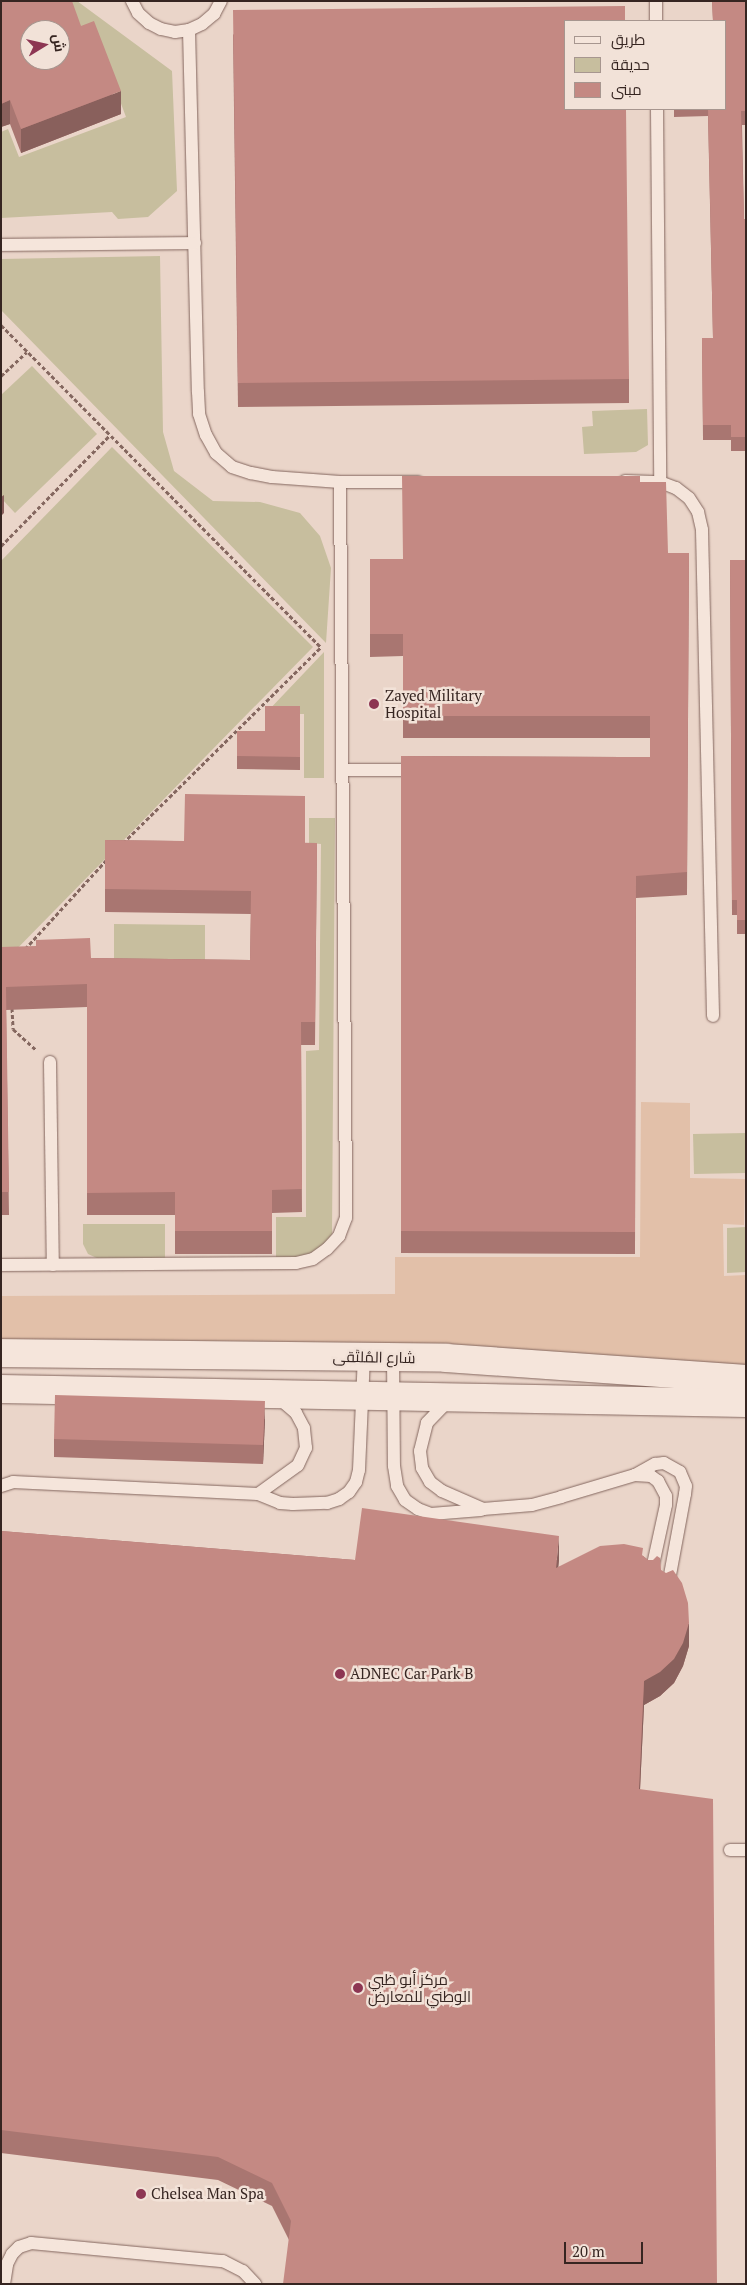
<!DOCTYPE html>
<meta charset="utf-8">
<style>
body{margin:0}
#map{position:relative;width:747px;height:2285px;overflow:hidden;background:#ead5c9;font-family:"PT Serif",Cairo,serif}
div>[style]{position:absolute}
.green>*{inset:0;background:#c7be9e}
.sand>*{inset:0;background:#e2c0a9}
.path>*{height:3px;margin-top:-1.5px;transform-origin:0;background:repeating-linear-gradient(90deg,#84675f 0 4px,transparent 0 6.5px)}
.roads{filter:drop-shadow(0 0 1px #84675f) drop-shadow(0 0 1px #84675f)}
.lane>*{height:12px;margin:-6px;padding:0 6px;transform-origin:6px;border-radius:6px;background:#f5e5db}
.secondary>*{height:28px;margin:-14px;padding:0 14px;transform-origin:14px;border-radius:14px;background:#f5e5db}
.wall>*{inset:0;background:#a97671}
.shaded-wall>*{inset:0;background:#89605c}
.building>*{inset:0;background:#c48983}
.dots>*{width:14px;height:14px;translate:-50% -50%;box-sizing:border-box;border:2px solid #f2e2d8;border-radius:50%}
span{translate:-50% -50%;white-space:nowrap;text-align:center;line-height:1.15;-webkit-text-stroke:5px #f2e2d8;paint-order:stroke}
.poi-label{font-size:15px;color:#362521}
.left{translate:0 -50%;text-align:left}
.street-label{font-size:15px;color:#362521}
.frame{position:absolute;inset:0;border:2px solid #362521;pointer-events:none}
.legend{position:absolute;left:564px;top:20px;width:162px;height:90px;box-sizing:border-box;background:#f2e2d8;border:1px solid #a7968f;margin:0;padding:6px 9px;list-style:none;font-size:15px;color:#362521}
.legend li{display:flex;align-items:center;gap:10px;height:25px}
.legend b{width:25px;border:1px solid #a7968f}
.north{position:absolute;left:20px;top:20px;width:50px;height:50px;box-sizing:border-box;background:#f2e2d8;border:1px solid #a7968f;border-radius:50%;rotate:81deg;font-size:14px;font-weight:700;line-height:20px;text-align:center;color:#362521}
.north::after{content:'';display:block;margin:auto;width:18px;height:22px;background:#8d3653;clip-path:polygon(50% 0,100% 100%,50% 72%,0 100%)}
.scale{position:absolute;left:564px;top:2242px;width:79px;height:22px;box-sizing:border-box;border:2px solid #362521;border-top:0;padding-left:6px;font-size:15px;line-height:18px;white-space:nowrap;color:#362521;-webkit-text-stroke:4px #f2e2d8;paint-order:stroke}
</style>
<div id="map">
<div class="green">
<div style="clip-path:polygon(69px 1px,77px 1px,172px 71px,177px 191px,148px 217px,118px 219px,112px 212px,1px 218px,1px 132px,8px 129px,19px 157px,126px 117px,97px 39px,85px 43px)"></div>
<div style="clip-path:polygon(160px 256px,163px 432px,174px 471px,213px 501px,260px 502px,300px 513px,320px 536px,331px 568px,326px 643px,1px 310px,1px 259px)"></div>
<div style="clip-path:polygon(32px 366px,97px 434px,15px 513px,1px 498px,1px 395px)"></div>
<div style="clip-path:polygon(647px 409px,648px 445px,636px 452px,584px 454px,582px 427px,593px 426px,592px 411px)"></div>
<div style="clip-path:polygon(112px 447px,313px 647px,4px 962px,1px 959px,1px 561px)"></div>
<div style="clip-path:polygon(324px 652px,324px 778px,304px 778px,304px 714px,265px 714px)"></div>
<div style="clip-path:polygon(309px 818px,335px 818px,332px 1234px,324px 1247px,312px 1255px,276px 1262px,276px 1217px,306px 1217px,306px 1051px,319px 1050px,321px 844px,309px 843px)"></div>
<div style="clip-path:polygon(114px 924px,205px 925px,205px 975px,114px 975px)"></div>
<div style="clip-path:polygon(746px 1133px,746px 1173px,694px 1174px,693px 1134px)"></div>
<div style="clip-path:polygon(83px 1224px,165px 1224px,165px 1258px,99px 1259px,88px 1254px,83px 1244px)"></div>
<div style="clip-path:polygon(746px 1227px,746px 1272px,727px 1273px,727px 1228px)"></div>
</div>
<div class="sand">
<div style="clip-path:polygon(641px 1102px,690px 1103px,690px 1178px,745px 1179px,744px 1225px,723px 1224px,724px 1276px,746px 1275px,746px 1365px,1px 1345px,1px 1296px,395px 1294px,395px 1257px,640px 1257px)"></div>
</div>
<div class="path">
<div style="left:1px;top:325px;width:454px;rotate:45.2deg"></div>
<div style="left:1px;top:376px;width:35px;rotate:-43deg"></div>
<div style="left:1px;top:546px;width:154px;rotate:-45.5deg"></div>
<div style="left:123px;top:843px;width:279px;rotate:-44.7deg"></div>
<div style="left:25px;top:949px;width:123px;rotate:-47.6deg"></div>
<div style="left:12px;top:1008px;width:21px;rotate:87deg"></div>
<div style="left:13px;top:1029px;width:30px;rotate:42deg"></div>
</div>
<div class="roads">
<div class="lane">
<div style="left:132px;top:1px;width:13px;rotate:63deg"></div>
<div style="left:138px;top:13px;width:15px;rotate:42deg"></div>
<div style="left:149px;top:23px;width:13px;rotate:27deg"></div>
<div style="left:161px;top:29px;width:14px;rotate:12deg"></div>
<div style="left:175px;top:32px;width:14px;rotate:-8deg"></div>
<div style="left:189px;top:30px;width:14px;rotate:-25deg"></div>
<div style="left:202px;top:24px;width:16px;rotate:-40deg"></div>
<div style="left:214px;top:14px;width:15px;rotate:-62deg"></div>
<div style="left:656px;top:1px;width:20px;rotate:90deg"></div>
<div style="left:189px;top:30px;width:362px;rotate:88.6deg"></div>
<div style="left:198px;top:392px;width:22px;rotate:87deg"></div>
<div style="left:199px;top:414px;width:22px;rotate:72deg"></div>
<div style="left:206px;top:435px;width:21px;rotate:61deg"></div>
<div style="left:216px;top:453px;width:21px;rotate:41deg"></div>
<div style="left:232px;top:467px;width:20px;rotate:18deg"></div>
<div style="left:251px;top:473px;width:21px;rotate:11deg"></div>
<div style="left:272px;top:477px;width:68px;rotate:4.2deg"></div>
<div style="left:340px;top:482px;width:78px"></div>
<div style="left:657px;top:109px;width:373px;rotate:89.5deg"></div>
<div style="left:1px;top:245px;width:194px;rotate:-0.6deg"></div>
<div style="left:625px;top:481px;width:35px;rotate:2deg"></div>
<div style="left:660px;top:482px;width:17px;rotate:21deg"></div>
<div style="left:676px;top:488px;width:16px;rotate:38deg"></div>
<div style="left:689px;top:498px;width:17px;rotate:57deg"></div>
<div style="left:698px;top:512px;width:18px;rotate:77deg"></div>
<div style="left:702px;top:530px;width:486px;rotate:88.7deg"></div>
<div style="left:342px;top:770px;width:76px"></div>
<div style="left:50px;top:1062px;width:203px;rotate:89.2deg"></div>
<div style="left:1px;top:1265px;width:295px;rotate:-0.4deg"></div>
<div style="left:296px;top:1263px;width:17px;rotate:-13deg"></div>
<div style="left:313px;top:1259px;width:17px;rotate:-36deg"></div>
<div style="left:327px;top:1249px;width:18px;rotate:-47deg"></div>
<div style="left:339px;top:1236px;width:19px;rotate:-69deg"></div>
<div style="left:346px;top:1218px;width:18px;rotate:-90deg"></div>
<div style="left:346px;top:1200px;width:718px;rotate:-90.48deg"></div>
<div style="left:393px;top:1357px;width:109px;rotate:89.5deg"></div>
<div style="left:394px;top:1466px;width:20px;rotate:81deg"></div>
<div style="left:397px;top:1486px;width:16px;rotate:60deg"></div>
<div style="left:405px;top:1500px;width:16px;rotate:35deg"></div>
<div style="left:418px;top:1509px;width:14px;rotate:21deg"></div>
<div style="left:431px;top:1514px;width:50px;rotate:-4.6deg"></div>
<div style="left:449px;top:1400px;width:32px;rotate:134deg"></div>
<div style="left:427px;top:1423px;width:29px;rotate:104deg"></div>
<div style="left:420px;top:1451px;width:17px;rotate:83deg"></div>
<div style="left:422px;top:1468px;width:16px;rotate:60deg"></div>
<div style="left:430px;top:1482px;width:15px;rotate:37deg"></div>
<div style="left:442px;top:1491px;width:45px;rotate:23.7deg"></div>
<div style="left:483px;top:1509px;width:49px;rotate:-4.7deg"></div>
<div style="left:532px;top:1505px;width:30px;rotate:-15deg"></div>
<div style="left:561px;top:1497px;width:77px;rotate:-16.6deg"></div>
<div style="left:635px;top:1475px;width:23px;rotate:-29deg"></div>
<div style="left:655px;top:1464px;width:9px;rotate:-6deg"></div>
<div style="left:664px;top:1463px;width:18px;rotate:29deg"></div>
<div style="left:680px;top:1472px;width:15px;rotate:67deg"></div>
<div style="left:686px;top:1486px;width:8px;rotate:97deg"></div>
<div style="left:685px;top:1494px;width:94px;rotate:100.5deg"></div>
<div style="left:635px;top:1475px;width:16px;rotate:4deg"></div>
<div style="left:651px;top:1476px;width:9px;rotate:36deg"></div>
<div style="left:658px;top:1481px;width:17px;rotate:62deg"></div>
<div style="left:666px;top:1496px;width:9px;rotate:90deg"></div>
<div style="left:666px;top:1505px;width:71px;rotate:102.3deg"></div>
<div style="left:1px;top:1486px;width:13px;rotate:-18deg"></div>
<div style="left:13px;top:1482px;width:245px;rotate:2.8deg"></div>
<div style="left:258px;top:1494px;width:24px;rotate:22deg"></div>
<div style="left:280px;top:1503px;width:13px;rotate:4deg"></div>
<div style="left:293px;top:1504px;width:34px;rotate:-2deg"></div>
<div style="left:327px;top:1503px;width:13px;rotate:-18deg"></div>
<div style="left:339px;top:1499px;width:12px;rotate:-35deg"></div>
<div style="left:349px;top:1492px;width:12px;rotate:-55deg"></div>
<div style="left:356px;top:1482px;width:12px;rotate:-76deg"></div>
<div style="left:359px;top:1470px;width:113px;rotate:-87.5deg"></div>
<div style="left:258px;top:1494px;width:49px;rotate:-35.9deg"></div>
<div style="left:298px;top:1465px;width:19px;rotate:-65deg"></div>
<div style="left:306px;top:1448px;width:20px;rotate:-96deg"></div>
<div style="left:304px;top:1428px;width:17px;rotate:-118deg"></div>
<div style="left:296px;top:1413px;width:23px;rotate:-139deg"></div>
<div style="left:730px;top:1850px;width:16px"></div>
<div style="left:4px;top:2284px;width:20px;rotate:-81deg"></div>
<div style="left:7px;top:2264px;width:11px;rotate:-63deg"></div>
<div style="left:12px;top:2254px;width:10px;rotate:-45deg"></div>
<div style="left:19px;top:2247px;width:13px;rotate:-18deg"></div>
<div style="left:31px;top:2243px;width:193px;rotate:5.4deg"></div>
<div style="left:223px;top:2261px;width:22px;rotate:27deg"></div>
<div style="left:243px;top:2271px;width:18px;rotate:47deg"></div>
</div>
<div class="secondary">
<div style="left:1px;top:1353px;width:445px;rotate:0.6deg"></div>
<div style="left:446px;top:1358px;width:301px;rotate:4deg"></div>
<div style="left:1px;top:1389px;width:745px;rotate:1.08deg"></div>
</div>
</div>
<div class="wall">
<div style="clip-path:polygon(1px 1px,81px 26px,121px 114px,21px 153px,10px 124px,1px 127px)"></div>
<div style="clip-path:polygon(712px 1px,746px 1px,746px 125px,742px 125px,744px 219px,746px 219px,746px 451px,731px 451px,731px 440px,703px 440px,702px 338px,713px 338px,708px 116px,674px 117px,674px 109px,726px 109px,726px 21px,713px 21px)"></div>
<div style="clip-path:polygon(233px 34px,629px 379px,629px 403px,238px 407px)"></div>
<div style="clip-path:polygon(640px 482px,668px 553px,689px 553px,687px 895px,636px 898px,635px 1254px,401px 1253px,401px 756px,650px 757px,650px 738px,403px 738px,403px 656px,370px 657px,370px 559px,403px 559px)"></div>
<div style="clip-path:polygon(730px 560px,746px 560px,746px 934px,737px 934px,737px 915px,732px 915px)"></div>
<div style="clip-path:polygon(300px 706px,300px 770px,237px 769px,237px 731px,265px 731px)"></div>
<div style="clip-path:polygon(105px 840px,317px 843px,315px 1045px,301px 1045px,302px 1212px,272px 1213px,272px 1254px,175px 1254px,175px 1215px,87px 1215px,87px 1007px,6px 1010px,9px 1215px,1px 1215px,1px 947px,91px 958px,250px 960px,251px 914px,105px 912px)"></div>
<div style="clip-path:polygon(265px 1419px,263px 1464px,54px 1457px,54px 1439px)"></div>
<div style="clip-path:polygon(1px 1531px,355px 1560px,559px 1560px,558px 1567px,643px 1556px,661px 1570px,689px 1646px,683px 1666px,674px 1683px,660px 1696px,644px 1705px,640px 1789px,289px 2240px,272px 2206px,218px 2180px,1px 2153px)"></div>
</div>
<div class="shaded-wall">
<div style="clip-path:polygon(121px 91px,121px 114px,21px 153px,21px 129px)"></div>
<div style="clip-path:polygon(10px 100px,10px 124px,1px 127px,1px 104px)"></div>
<div style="clip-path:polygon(4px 495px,4px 513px,1px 516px,1px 497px)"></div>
<div style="clip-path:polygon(265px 1401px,265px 1419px,263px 1464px,263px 1445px)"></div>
<div style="clip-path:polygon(559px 1536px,559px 1560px,556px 1591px,556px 1568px)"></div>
<div style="clip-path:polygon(689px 1623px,689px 1646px,683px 1666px,674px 1683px,660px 1696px,644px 1705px,639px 1812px,639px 1789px,644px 1681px)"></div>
</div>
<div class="building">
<div style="clip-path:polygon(evenodd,1px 1px,72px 1px,81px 26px,94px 21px,121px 91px,21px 129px,10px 100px,1px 104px,1px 1px,30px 30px,60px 30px,60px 60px,30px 60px,30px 30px)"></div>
<div style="clip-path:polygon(712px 1px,746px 1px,746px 111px,741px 111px,744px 219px,746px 219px,746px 437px,731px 437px,731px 425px,703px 425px,702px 338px,713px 338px,708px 109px,726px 109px,726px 21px,713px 21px)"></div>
<div style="clip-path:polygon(625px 6px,625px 21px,566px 21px,566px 109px,626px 109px,629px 379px,238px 383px,233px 10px)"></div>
<div style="clip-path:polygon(402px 476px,640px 476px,640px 482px,666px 482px,668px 553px,689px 553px,687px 872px,636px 876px,635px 1232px,401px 1231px,401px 756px,650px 757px,650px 716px,403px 716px,403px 634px,370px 634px,370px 559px,403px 559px)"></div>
<div style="clip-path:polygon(730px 560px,746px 560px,746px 920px,737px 920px,737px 900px,732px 900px)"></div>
<div style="clip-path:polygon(265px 706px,300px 706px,300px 757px,237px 756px,237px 731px,265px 731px)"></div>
<div style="clip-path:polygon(185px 794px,305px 796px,305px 843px,317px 843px,315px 1022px,301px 1022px,302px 1189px,272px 1190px,272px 1231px,175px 1231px,175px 1192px,87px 1193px,87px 984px,6px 987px,9px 1192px,1px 1192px,1px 947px,36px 946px,36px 940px,90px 938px,91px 958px,250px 960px,251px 891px,105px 889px,105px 840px,184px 841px)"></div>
<div style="clip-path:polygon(55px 1395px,265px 1401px,263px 1445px,54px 1439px)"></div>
<div style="clip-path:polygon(362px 1508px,559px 1536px,556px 1568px,600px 1546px,624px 1544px,643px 1548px,642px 1555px,648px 1560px,653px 1560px,657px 1556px,660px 1558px,661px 1570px,666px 1573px,673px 1570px,682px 1583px,688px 1603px,689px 1623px,683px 1643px,674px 1659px,660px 1672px,644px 1681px,639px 1789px,713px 1799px,717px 2284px,283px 2284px,291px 2221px,272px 2183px,218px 2157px,1px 2130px,1px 1531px,355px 1560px)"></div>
</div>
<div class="dots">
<div style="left:374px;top:704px;background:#8d3653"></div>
<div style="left:340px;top:1674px;background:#8d3653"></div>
<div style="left:358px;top:1988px;background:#8d3653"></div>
<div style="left:141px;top:2194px;background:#8d3653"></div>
</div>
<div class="poi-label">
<span class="left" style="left:385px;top:704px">Zayed Military<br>Hospital</span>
<span class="left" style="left:350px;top:1674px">ADNEC Car Park B</span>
<span class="left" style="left:368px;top:1988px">مركز أبو ظبي<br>الوطني للمعارض</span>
<span class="left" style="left:151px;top:2194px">Chelsea Man Spa</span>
</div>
<div class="street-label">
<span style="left:374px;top:1357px;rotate:1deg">شارع المُلتَقى</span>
</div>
<div class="frame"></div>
<ul class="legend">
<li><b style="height:6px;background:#f5e5db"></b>طريق</li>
<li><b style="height:14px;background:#c7be9e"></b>حديقة</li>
<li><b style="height:14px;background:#c48983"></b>مبنى</li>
</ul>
<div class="north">ش</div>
<div class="scale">20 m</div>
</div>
